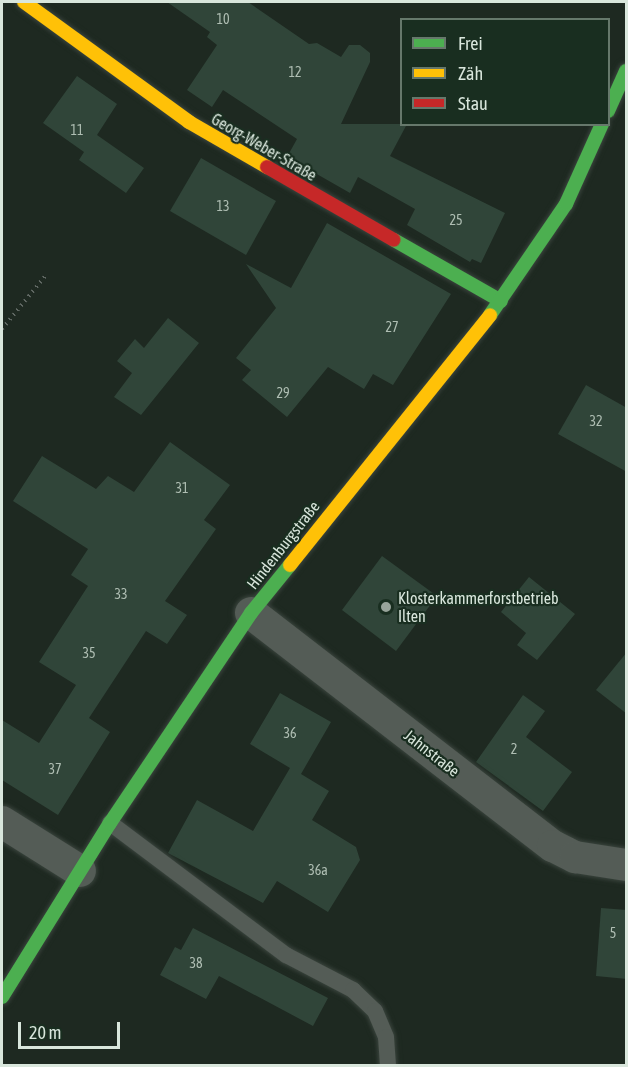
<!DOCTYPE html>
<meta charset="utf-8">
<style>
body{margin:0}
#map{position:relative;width:628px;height:1067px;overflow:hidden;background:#1e2921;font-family:"Asap Condensed",sans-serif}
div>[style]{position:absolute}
.building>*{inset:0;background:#304539}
.path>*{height:4px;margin-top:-2px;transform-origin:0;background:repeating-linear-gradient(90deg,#5f6762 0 1.5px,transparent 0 6px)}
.roads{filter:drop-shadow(0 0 2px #3a443d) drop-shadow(0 0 2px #3a443d)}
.lane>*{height:16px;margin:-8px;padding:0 8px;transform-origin:8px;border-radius:8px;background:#545c56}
.street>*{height:32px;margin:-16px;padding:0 16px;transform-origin:16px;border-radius:16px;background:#545c56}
.fast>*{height:14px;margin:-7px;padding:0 7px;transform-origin:7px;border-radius:7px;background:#4caf50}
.slow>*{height:14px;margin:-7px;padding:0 7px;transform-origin:7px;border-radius:7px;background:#ffc107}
.jam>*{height:14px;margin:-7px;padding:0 7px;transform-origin:7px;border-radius:7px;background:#c62828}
.dots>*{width:16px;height:16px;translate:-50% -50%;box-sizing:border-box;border:3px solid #192e20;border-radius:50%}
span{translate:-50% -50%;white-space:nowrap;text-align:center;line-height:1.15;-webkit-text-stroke:4.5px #192e20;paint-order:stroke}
.number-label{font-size:14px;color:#afbeb3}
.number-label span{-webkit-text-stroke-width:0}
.street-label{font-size:16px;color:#d9e6dc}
.poi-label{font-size:16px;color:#d9e6dc}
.left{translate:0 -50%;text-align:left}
.frame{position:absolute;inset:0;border:3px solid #d9e6dc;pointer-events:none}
.legend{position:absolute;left:400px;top:18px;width:210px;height:108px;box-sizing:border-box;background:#192e20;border:2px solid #66786b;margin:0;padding:8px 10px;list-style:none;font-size:18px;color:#d9e6dc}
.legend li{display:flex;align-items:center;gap:12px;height:30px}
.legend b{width:30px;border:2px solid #66786b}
.scale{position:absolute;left:18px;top:1022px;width:102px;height:27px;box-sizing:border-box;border:3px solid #d9e6dc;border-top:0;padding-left:8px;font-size:18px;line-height:21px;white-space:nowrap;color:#d9e6dc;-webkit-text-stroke:4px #192e20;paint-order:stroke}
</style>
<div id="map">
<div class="building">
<div style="clip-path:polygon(167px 2px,248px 2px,309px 44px,317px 43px,341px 57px,349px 45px,360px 45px,370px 53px,370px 62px,341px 124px,407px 124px,390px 156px,505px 213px,481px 263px,472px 259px,470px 262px,407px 225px,415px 209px,358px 177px,350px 193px,287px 157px,297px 139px,223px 90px,212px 107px,187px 90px,217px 45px,207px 37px,210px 32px)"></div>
<div style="clip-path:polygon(77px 76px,117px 104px,97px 135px,144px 168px,126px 193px,79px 160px,84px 152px,43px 123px)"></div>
<div style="clip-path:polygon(201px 158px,276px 201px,246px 255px,170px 211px)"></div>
<div style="clip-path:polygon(327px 223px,451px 294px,393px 385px,373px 374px,364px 389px,328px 367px,287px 417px,242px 380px,251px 370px,236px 358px,276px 308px,246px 264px,291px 288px)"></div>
<div style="clip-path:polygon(168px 318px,199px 343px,141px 415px,114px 397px,132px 373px,117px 361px,135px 339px,144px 348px)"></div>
<div style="clip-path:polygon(586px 385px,627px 408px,627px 472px,558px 434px)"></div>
<div style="clip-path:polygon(170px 442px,230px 485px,204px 520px,216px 529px,165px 601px,187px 615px,167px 644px,146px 631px,89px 718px,110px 732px,58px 815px,2px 780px,2px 720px,39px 743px,76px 685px,39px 662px,88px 586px,71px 575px,88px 549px,13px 501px,42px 456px,96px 489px,108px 476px,134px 492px)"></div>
<div style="clip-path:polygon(382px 556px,437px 596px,396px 651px,342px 610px)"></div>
<div style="clip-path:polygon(529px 577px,575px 614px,537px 660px,517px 645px,526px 633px,501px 612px)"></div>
<div style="clip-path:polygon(627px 652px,627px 714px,596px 690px)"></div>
<div style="clip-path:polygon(280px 693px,331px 722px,301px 774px,329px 791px,312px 820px,356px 847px,360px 860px,328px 912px,277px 881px,263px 903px,168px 853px,197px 800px,253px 831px,290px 768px,250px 744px)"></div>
<div style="clip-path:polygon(523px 695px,545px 711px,526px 737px,572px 772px,543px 811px,476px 762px)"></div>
<div style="clip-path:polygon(601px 908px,627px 910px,627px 979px,596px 976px)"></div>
<div style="clip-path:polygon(193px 928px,328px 998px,313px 1026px,219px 976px,206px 999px,160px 975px,175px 947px,181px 950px)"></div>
</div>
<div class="path">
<div style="left:2px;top:329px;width:70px;rotate:-50.8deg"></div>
</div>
<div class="roads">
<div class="lane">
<div style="left:110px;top:823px;width:220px;rotate:36.9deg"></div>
<div style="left:286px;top:955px;width:76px;rotate:27.6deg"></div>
<div style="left:353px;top:990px;width:30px;rotate:44deg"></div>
<div style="left:375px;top:1011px;width:28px;rotate:67deg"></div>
<div style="left:386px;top:1037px;width:29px;rotate:86deg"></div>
</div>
<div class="street">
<div style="left:251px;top:613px;width:381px;rotate:37.7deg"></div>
<div style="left:553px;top:846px;width:25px;rotate:27deg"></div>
<div style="left:575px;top:857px;width:52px;rotate:8.9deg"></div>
<div style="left:2px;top:822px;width:92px;rotate:32.1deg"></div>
</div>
<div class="fast">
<div style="left:608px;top:111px;width:44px;rotate:-65.8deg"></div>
<div style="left:394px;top:240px;width:123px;rotate:29.7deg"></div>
<div style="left:490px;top:315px;width:135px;rotate:-55.6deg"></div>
<div style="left:566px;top:204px;width:88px;rotate:-65.8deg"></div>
<div style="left:2px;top:997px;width:205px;rotate:-58.2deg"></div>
<div style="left:110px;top:823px;width:253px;rotate:-56.1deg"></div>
<div style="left:251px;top:613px;width:62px;rotate:-50.9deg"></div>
</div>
<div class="slow">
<div style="left:24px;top:2px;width:204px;rotate:36deg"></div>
<div style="left:189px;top:122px;width:90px;rotate:30deg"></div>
<div style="left:290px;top:565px;width:320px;rotate:-51.3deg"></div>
</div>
<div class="jam">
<div style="left:267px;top:167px;width:146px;rotate:29.9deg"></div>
</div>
</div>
<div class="dots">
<div style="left:386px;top:607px;background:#98a49b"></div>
</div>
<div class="number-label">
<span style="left:223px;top:19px">10</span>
<span style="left:295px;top:72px">12</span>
<span style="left:77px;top:130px">11</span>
<span style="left:223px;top:206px">13</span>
<span style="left:456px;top:220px">25</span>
<span style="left:392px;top:327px">27</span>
<span style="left:283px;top:393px">29</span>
<span style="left:596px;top:421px">32</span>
<span style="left:182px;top:488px">31</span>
<span style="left:121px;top:594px">33</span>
<span style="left:89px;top:653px">35</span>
<span style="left:290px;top:733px">36</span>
<span style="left:514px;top:749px">2</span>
<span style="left:55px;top:769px">37</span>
<span style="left:318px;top:870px">36a</span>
<span style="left:613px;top:933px">5</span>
<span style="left:196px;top:963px">38</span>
</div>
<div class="street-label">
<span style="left:264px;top:147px;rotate:30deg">Georg-Weber-Straße</span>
<span style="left:283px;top:545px;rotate:-52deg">Hindenburgstraße</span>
<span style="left:432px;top:753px;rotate:38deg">Jahnstraße</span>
</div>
<div class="poi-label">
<span class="left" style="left:398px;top:607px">Klosterkammerforstbetrieb<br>Ilten</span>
</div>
<div class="frame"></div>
<ul class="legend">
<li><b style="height:8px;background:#4caf50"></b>Frei</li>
<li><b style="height:8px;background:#ffc107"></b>Zäh</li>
<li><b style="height:8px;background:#c62828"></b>Stau</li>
</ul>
<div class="scale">20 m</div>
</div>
